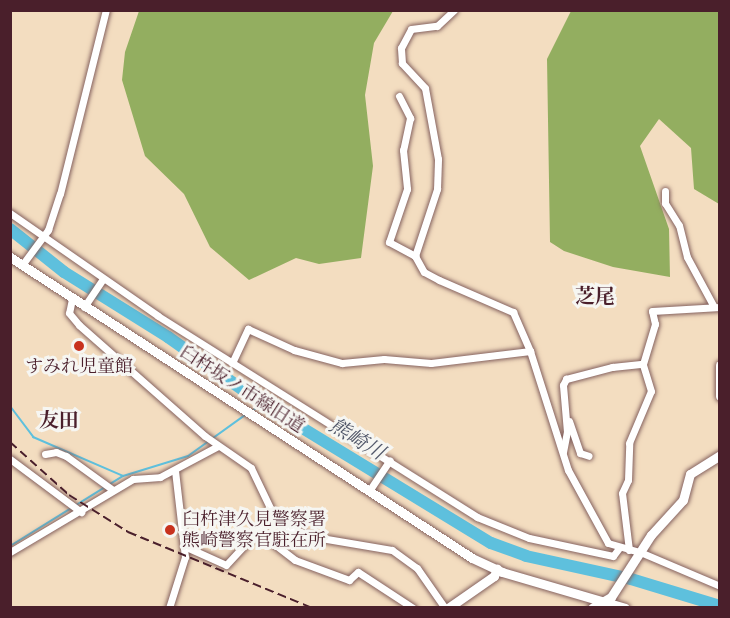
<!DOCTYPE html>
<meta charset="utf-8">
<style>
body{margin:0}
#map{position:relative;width:730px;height:618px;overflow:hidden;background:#f3ddc0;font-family:Alegreya,"Noto Serif JP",serif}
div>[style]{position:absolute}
.forest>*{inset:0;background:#93ae60}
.stream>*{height:2px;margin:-1px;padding:0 1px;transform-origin:1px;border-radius:1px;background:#5ec0dd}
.river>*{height:12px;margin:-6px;padding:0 6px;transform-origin:6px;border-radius:6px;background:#5ec0dd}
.roads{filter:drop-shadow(0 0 2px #85625f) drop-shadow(0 0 2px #85625f)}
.street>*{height:7px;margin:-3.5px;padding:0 3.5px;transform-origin:3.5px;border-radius:3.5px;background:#fff}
.secondary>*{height:9px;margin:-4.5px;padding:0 4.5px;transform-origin:4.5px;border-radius:4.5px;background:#fff}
.rail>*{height:2px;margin-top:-1px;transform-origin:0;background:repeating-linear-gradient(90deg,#4a1f2b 0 9px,transparent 0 13.5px)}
.dots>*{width:16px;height:16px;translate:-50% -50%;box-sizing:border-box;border:3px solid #f6f6f2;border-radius:50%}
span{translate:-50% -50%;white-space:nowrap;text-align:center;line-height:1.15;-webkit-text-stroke:6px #f6f6f2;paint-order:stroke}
.poi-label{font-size:18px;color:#4a1f2b}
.left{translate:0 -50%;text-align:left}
.street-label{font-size:18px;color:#4a1f2b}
.neighbourhood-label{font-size:20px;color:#4a1f2b;font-weight:700}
.water-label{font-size:20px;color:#515769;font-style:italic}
.frame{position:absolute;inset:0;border:12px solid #4a1f2b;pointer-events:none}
</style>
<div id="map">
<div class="forest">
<div style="clip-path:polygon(139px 11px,393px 11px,374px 43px,365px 95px,373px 166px,361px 258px,319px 264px,296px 258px,249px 280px,210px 247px,184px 194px,145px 156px,122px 80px,125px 52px)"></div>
<div style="clip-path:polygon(571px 11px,719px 11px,719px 204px,694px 189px,691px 148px,659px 119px,640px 146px,669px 229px,670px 277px,613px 267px,564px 251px,550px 242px,547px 59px)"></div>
</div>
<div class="stream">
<div style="left:10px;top:406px;width:39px;rotate:53deg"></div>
<div style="left:33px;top:437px;width:98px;rotate:23.4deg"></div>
<div style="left:253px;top:410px;width:12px;rotate:-31deg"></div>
<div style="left:10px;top:546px;width:133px;rotate:-31.8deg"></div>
<div style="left:123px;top:476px;width:68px;rotate:-17.1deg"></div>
<div style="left:188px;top:456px;width:70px;rotate:-35.7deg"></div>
</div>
<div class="river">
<div style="left:10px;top:229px;width:69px;rotate:38.5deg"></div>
<div style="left:64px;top:272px;width:123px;rotate:32deg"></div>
<div style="left:168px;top:337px;width:116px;rotate:35.2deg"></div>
<div style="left:263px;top:404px;width:267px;rotate:31.4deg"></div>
<div style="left:491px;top:543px;width:37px;rotate:20deg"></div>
<div style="left:526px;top:556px;width:107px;rotate:12.4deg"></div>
<div style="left:631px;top:579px;width:93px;rotate:16.9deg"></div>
</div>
<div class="roads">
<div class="street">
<div style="left:399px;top:96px;width:25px;rotate:63deg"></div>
<div style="left:410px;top:118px;width:33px;rotate:102deg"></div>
<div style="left:403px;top:150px;width:39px;rotate:84deg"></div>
<div style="left:407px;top:189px;width:56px;rotate:108.8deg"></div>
<div style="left:389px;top:242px;width:30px;rotate:28deg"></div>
<div style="left:415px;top:256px;width:18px;rotate:61deg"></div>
<div style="left:424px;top:272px;width:17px;rotate:28deg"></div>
<div style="left:439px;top:280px;width:81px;rotate:23.4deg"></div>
<div style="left:513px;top:312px;width:43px;rotate:66.4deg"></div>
<div style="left:530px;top:351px;width:125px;rotate:72.3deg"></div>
<div style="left:568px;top:470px;width:83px;rotate:61.3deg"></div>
<div style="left:608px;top:543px;width:33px;rotate:16deg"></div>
<div style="left:640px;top:552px;width:87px;rotate:23deg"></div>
<div style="left:665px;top:191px;width:12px;rotate:90deg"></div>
<div style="left:665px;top:203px;width:26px;rotate:58deg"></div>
<div style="left:679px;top:225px;width:33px;rotate:76deg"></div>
<div style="left:687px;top:257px;width:55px;rotate:61.6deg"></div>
<div style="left:10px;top:213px;width:180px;rotate:34.8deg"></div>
<div style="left:158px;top:316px;width:377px;rotate:32.2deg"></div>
<div style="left:477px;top:517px;width:56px;rotate:22deg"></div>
<div style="left:529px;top:538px;width:86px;rotate:12.1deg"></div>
<div style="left:613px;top:556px;width:10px;rotate:-53deg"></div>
<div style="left:415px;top:256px;width:71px;rotate:-71.8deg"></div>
<div style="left:437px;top:189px;width:30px;rotate:-88deg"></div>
<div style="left:438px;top:159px;width:72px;rotate:-100.4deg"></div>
<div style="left:425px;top:88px;width:34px;rotate:-133deg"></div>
<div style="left:402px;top:63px;width:15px;rotate:-94deg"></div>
<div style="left:401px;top:48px;width:21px;rotate:-62deg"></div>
<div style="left:411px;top:29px;width:26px;rotate:-7deg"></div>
<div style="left:437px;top:26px;width:23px;rotate:-43deg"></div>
<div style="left:22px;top:265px;width:44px;rotate:-53.4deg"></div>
<div style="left:48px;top:230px;width:38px;rotate:-72deg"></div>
<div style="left:60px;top:194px;width:190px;rotate:-76deg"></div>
<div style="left:72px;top:299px;width:14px;rotate:102deg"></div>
<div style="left:69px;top:313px;width:16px;rotate:50deg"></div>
<div style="left:79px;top:325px;width:168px;rotate:41.4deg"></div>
<div style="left:205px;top:436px;width:56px;rotate:34.8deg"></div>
<div style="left:251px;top:468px;width:51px;rotate:64.4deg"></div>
<div style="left:273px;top:514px;width:13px;rotate:48deg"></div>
<div style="left:282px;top:524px;width:30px;rotate:24deg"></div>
<div style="left:309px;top:536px;width:84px;rotate:9.6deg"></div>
<div style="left:392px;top:550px;width:31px;rotate:36deg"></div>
<div style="left:417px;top:568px;width:49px;rotate:55deg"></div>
<div style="left:84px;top:307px;width:34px;rotate:-56deg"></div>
<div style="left:232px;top:363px;width:38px;rotate:-65deg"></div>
<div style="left:248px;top:329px;width:51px;rotate:24.5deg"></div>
<div style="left:294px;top:350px;width:50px;rotate:15.2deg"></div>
<div style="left:342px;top:363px;width:42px;rotate:-5.4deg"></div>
<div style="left:384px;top:359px;width:47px;rotate:4.9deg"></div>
<div style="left:431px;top:363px;width:100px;rotate:-6.9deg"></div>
<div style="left:569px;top:421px;width:34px;rotate:71deg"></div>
<div style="left:580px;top:453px;width:9px;rotate:18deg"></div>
<div style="left:563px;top:452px;width:20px;rotate:-79deg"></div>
<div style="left:567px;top:432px;width:47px;rotate:-94.9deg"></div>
<div style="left:563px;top:385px;width:7px;rotate:-63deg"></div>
<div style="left:566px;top:379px;width:48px;rotate:-14.6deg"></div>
<div style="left:612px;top:367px;width:31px;rotate:-6deg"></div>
<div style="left:45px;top:454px;width:11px;rotate:-10deg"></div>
<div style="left:56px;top:452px;width:11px;rotate:22deg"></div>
<div style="left:66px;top:456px;width:58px;rotate:35.9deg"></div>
<div style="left:10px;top:459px;width:89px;rotate:36.7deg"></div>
<div style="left:369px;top:491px;width:37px;rotate:-56deg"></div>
<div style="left:256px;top:530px;width:49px;rotate:37.6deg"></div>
<div style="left:295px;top:560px;width:58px;rotate:20.3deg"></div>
<div style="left:349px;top:580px;width:12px;rotate:-42deg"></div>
<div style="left:358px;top:572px;width:66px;rotate:33.2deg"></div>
<div style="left:184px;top:546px;width:46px;rotate:24.3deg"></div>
<div style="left:226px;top:565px;width:69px;rotate:-47.3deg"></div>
<div style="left:629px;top:550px;width:57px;rotate:-97deg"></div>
<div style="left:622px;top:493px;width:14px;rotate:-65deg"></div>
<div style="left:628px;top:480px;width:37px;rotate:-88deg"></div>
<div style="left:629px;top:443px;width:56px;rotate:-67.1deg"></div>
<div style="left:651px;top:391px;width:28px;rotate:-107deg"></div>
<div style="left:643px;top:364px;width:42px;rotate:-73.3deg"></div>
<div style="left:655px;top:324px;width:13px;rotate:-103deg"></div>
<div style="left:652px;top:311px;width:68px;rotate:-3.4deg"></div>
<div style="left:10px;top:552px;width:143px;rotate:-30.7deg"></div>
<div style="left:133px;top:479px;width:27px;rotate:-4deg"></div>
<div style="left:160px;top:477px;width:66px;rotate:-28.1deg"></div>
<div style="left:169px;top:608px;width:53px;rotate:-72.6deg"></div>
<div style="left:185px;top:557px;width:87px;rotate:-96.6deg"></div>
</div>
<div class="secondary">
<div style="left:10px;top:257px;width:551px;rotate:33.08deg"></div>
<div style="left:472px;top:558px;width:33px;rotate:25deg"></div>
<div style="left:502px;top:572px;width:128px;rotate:16.3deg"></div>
<div style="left:720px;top:365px;width:31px;rotate:90deg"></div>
<div style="left:448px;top:608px;width:56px;rotate:-34.8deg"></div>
<div style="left:494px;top:576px;width:8px;rotate:-67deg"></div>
<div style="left:592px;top:608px;width:22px;rotate:-30deg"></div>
<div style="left:611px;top:597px;width:74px;rotate:-57.2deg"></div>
<div style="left:651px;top:535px;width:47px;rotate:-47.6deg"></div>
<div style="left:683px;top:500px;width:27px;rotate:-75deg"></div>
<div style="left:690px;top:474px;width:36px;rotate:-32deg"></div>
</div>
</div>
<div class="rail">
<div style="left:10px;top:442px;width:79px;rotate:41.9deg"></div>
<div style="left:69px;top:495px;width:70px;rotate:32.1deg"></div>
<div style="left:128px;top:532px;width:199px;rotate:22.4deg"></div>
</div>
<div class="dots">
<div style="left:79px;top:346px;background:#c8321e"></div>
<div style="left:170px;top:530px;background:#c8321e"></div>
</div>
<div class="poi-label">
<span style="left:79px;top:366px">すみれ児童館</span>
<span class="left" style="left:182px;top:530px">臼杵津久見警察署<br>熊崎警察官駐在所</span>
</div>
<div class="street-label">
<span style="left:242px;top:389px;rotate:33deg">臼杵坂ノ市線旧道</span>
</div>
<div class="neighbourhood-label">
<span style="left:595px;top:296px">芝尾</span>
<span style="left:59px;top:420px">友田</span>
</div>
<div class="water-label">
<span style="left:357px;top:439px;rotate:31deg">熊崎川</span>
</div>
<div class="frame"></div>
</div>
